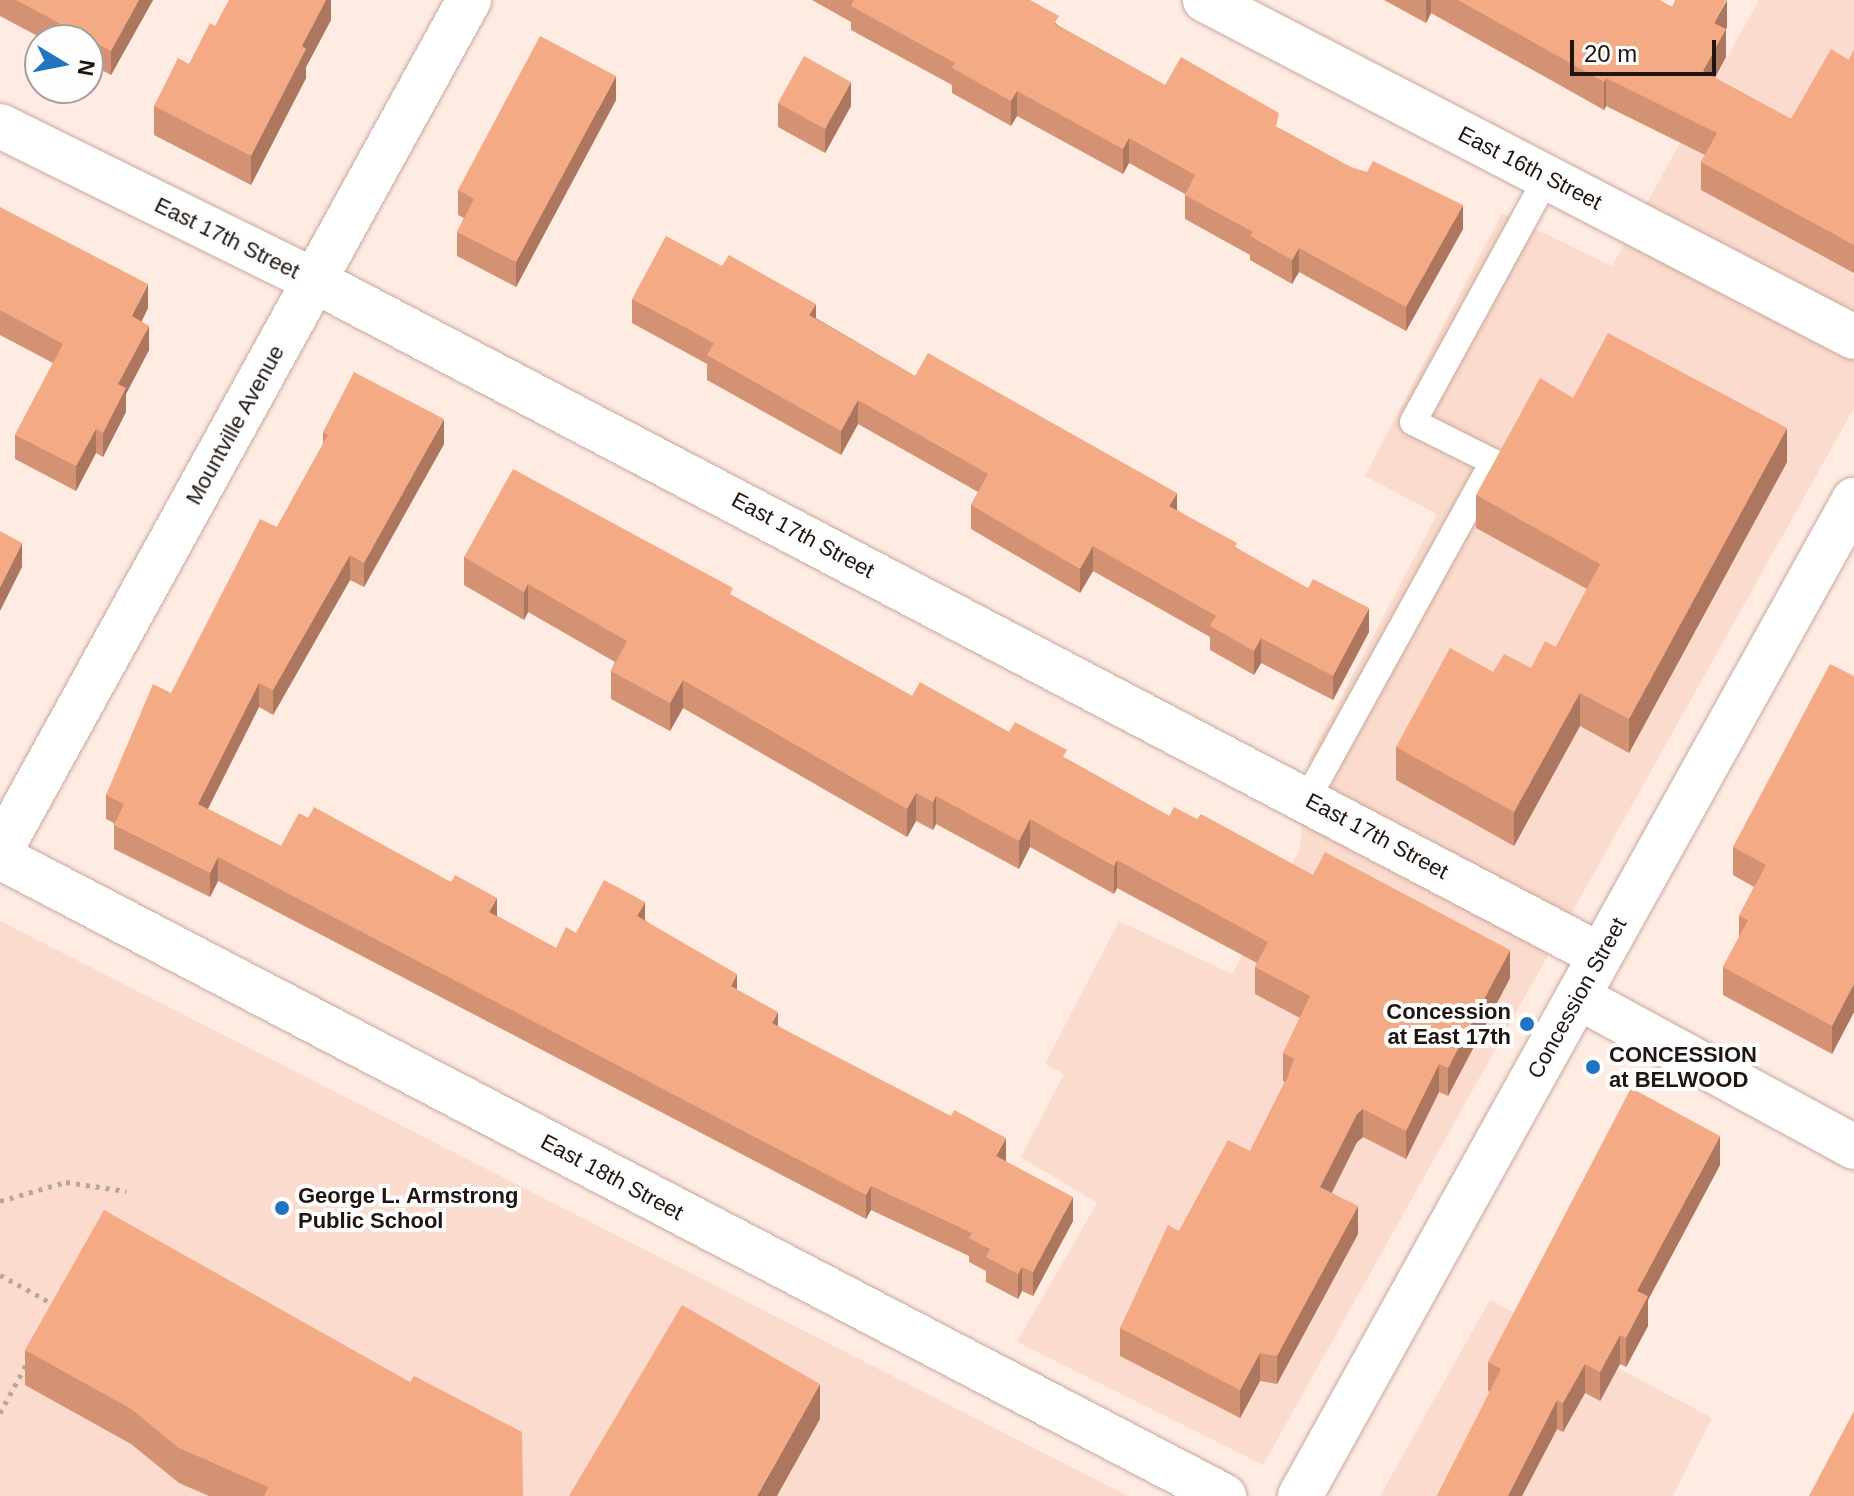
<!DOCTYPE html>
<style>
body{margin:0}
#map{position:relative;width:1854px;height:1496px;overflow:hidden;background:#feece3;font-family:Helvetica,sans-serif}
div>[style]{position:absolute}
.built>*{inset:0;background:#fadbcd}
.path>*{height:5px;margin-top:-2.5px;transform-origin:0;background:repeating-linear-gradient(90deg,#b6a79f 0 4px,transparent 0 10px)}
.roads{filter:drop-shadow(0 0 2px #c8aa9d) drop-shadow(0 0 2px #c8aa9d)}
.lane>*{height:26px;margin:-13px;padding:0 13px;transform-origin:13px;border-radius:13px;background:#fff}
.street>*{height:44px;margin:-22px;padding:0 22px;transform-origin:22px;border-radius:22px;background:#fff}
.secondary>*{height:44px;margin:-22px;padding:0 22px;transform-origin:22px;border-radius:22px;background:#fff}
.wall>*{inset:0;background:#d39273}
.shaded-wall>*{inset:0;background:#ac775e}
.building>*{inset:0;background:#f5aa86}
.dots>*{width:22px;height:22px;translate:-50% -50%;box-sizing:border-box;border:4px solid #fdfdfd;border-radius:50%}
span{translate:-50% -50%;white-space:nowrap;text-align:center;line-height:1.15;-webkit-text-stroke:8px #fdfdfd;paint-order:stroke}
.street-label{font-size:22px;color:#201510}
.poi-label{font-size:22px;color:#201510;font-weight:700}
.right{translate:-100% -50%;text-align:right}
.left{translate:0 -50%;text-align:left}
.north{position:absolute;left:24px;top:24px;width:80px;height:80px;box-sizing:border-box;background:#fdfdfd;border:2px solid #a5a09e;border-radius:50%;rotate:100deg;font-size:22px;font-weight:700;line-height:32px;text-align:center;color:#201510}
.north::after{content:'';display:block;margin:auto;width:28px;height:36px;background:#2174c2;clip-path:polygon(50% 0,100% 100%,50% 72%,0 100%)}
.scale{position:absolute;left:1570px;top:40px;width:146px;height:36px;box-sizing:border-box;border:4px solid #201510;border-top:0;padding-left:10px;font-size:24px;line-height:28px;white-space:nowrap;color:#201510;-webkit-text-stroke:6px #fdfdfd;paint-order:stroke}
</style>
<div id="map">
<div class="built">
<div style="clip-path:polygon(1759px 0,1854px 0,1854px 408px,1263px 1465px,1017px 1342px,1097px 1203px,1021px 1157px,1064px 1074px,1045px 1064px,1119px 921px,1232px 974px,1299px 851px,1310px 757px,1437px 514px,1365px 476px,1502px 213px,1612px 266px)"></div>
<div style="clip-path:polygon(0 921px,1128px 1496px,0 1496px)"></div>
<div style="clip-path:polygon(1490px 1300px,1712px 1418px,1673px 1496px,1380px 1496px)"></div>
</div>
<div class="path">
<div style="left:0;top:1201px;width:69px;rotate:-16.1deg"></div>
<div style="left:66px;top:1182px;width:61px;rotate:8.5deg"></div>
<div style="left:0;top:1275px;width:63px;rotate:28.6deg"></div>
<div style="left:0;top:1413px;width:57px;rotate:-61.6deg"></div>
</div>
<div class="roads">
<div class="lane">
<div style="left:1307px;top:799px;width:385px;rotate:-61.1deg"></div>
<div style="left:1493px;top:462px;width:89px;rotate:-153.4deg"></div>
<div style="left:1413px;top:422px;width:279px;rotate:-61.3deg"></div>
</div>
<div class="street">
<div style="left:1205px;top:0;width:731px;rotate:27.44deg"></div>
<div style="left:0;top:126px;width:351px;rotate:26.2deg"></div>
<div style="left:315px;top:281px;width:1451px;rotate:27.68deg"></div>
<div style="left:0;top:851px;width:972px;rotate:-61.14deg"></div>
<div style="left:0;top:857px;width:1381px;rotate:27.57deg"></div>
<div style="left:1578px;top:997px;width:314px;rotate:28.5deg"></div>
</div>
<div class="secondary">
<div style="left:1300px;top:1496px;width:1140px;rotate:-60.92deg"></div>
</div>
</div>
<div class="wall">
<div style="clip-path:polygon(0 0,153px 0,111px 75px,88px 63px,88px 40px,45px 40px,0 16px)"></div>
<div style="clip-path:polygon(331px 0,331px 20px,306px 67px,306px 78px,251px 185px,154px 135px,154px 106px,189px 64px,215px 26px)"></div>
<div style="clip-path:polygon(812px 0,1030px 0,1059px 26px,1165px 85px,1279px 128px,1463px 229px,1406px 331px,1299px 272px,1292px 284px,1250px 260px,1250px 255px,1185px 219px,1185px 194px,1129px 163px,1123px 174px,1017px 116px,1011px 126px,952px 93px,952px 85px,851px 30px,851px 22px)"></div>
<div style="clip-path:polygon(1384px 0,1659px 0,1672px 7px,1727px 27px,1726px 29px,1726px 57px,1715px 78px,1791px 119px,1849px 60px,1854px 50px,1854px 273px,1701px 190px,1701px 162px,1705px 155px,1606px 106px,1604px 110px,1431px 13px,1426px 23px)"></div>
<div style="clip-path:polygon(616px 100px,516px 287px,457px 256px,457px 232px,464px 218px,458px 215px,458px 190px)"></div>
<div style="clip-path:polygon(778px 103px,851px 106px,825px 153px,778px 127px)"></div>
<div style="clip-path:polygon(0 207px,148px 308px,142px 321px,149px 350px,126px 394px,126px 412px,103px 457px,96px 453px,76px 491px,15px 459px,15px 435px,53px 363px,0 335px)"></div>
<div style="clip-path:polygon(632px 299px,816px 318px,915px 376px,1177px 510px,1369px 632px,1333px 700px,1261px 663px,1254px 675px,1210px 650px,1210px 637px,1093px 571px,1080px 593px,971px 529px,971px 505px,978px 492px,858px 424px,841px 455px,707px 380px,707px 364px,632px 323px)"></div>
<div style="clip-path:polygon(1573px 398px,1787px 462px,1629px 753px,1580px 726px,1514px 846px,1396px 780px,1396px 747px,1493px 672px,1531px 668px,1556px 647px,1587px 589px,1476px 528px,1476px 495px)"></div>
<div style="clip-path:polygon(323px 432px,444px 444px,364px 587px,350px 580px,273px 715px,259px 707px,208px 809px,281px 846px,497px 916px,556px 948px,576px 933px,645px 920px,737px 990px,778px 1026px,1006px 1162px,1073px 1221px,1033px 1296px,1022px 1291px,1018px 1299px,986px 1282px,986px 1271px,969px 1262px,969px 1256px,871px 1210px,866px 1219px,218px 881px,210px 897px,114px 849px,114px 823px,106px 819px,106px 795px,277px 527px,323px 444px)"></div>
<div style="clip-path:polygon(464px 557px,733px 596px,912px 696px,1009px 732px,1067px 759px,1169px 816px,1197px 819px,1313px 875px,1510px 978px,1448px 1096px,1439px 1092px,1406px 1159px,1363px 1137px,1357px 1142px,1332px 1193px,1358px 1234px,1277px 1384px,1260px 1381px,1240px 1418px,1120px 1356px,1120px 1328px,1179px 1231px,1250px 1151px,1285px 1082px,1283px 1081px,1283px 1053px,1300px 1018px,1255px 994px,1255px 967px,1257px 963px,1117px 888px,1114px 894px,1030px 847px,1019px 869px,936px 824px,933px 830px,916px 821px,907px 837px,683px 708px,670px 731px,611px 699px,611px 671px,615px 662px,528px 612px,524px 620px,464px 585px)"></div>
<div style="clip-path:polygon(1854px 676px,1854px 1012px,1832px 1054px,1723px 995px,1723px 967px,1739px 937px,1739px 916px,1754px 887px,1733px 875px,1733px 847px)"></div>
<div style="clip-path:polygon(1720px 1165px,1648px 1300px,1648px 1326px,1626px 1367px,1620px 1364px,1600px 1401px,1585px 1393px,1563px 1432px,1557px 1429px,1522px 1496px,1437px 1496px,1490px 1392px,1488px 1391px,1488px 1362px)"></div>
<div style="clip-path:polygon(25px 1350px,523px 1496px,209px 1496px,179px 1483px,131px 1444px,25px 1385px)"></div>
</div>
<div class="shaded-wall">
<div style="clip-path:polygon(139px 0,153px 0,111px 75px,111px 51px)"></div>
<div style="clip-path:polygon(326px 0,331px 0,331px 20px,306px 67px,306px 78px,251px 185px,251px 156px,302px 46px)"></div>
<div style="clip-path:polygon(1426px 0,1431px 0,1431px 13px,1426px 23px)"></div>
<div style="clip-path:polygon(1727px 0,1727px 27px,1714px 51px,1714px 23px)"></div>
<div style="clip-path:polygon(1726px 29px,1726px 57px,1703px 99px,1703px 71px)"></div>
<div style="clip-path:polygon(616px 76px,616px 100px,516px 287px,516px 262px)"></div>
<div style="clip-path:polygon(1606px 78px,1606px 106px,1604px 110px,1604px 82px)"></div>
<div style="clip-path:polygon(851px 82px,851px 106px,825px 153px,825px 129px)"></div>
<div style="clip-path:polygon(1017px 91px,1017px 116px,1011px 126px,1011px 101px)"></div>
<div style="clip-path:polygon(1129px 138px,1129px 163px,1123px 174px,1123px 149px)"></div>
<div style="clip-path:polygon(1463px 205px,1463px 229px,1406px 331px,1406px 307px)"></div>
<div style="clip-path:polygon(1299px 248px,1299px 272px,1292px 284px,1292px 260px)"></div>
<div style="clip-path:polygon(148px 284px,148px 308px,132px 340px,132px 316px)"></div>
<div style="clip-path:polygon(816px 304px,816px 328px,809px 315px)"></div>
<div style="clip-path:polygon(149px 326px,149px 350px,126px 394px,126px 412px,103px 457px,103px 433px,118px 384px)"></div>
<div style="clip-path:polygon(858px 400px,858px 424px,841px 455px,841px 431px)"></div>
<div style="clip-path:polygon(444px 419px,444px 444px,364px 587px,364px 563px)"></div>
<div style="clip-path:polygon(1787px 428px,1787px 462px,1629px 753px,1629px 719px)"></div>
<div style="clip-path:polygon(96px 429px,96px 453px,76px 491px,76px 466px)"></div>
<div style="clip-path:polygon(1177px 493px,1177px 517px,1169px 506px)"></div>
<div style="clip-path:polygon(22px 543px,22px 567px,0 611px,0 587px)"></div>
<div style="clip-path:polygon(1093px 546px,1093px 571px,1080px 593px,1080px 569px)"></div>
<div style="clip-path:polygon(350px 555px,350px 580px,273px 715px,273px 690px)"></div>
<div style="clip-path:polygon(528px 584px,528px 612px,524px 620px,524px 592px)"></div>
<div style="clip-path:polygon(1369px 608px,1369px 632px,1333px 700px,1333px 676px)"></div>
<div style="clip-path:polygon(1261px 638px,1261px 663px,1254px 675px,1254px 651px)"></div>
<div style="clip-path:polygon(683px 680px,683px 708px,670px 731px,670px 703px)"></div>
<div style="clip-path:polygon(259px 683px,259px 707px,198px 828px,198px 804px)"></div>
<div style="clip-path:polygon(1580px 693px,1580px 726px,1514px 846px,1514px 812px)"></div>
<div style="clip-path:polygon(916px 793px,916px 821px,907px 837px,907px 809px)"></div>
<div style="clip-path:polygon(936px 796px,936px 824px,933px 830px,933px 802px)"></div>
<div style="clip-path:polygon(1030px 819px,1030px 847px,1019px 869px,1019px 841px)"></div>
<div style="clip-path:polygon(218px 857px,218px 881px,210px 897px,210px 873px)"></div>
<div style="clip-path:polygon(1117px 860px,1117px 888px,1114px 894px,1114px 866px)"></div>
<div style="clip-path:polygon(497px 898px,497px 923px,489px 912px)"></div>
<div style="clip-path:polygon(645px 902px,645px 926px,637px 916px)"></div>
<div style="clip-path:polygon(1510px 950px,1510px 978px,1448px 1096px,1448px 1068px)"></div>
<div style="clip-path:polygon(737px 974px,737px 998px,731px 986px)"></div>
<div style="clip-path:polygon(1854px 984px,1854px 1012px,1832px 1054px,1832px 1026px)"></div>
<div style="clip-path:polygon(778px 1012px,778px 1037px,772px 1023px)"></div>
<div style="clip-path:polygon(1439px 1064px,1439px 1092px,1406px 1159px,1406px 1131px)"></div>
<div style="clip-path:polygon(1363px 1109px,1363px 1137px,1357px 1142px,1320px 1215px,1320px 1187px,1357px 1114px)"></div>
<div style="clip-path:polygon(1720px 1136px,1720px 1165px,1648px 1300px,1648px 1326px,1626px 1367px,1626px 1338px,1637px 1291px)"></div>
<div style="clip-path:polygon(1006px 1138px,1006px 1162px,996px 1156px)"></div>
<div style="clip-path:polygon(871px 1186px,871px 1210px,866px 1219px,866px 1195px)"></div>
<div style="clip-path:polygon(1073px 1197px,1073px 1221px,1033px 1296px,1033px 1272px)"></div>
<div style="clip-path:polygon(1358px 1206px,1358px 1234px,1277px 1384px,1277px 1356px)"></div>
<div style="clip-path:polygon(1022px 1267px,1022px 1291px,1018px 1299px,1018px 1274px)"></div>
<div style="clip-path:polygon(1620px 1335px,1620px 1364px,1600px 1401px,1600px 1372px)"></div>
<div style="clip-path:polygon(1260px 1353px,1260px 1381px,1240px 1418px,1240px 1390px)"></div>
<div style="clip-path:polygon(1585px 1364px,1585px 1393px,1563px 1432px,1563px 1403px)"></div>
<div style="clip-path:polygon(820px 1384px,820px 1419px,777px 1496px,757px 1496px)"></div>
<div style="clip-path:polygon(1557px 1400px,1557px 1429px,1522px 1496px,1508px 1496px)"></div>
</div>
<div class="building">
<div style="clip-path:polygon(16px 0,139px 0,111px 51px)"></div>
<div style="clip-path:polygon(229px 0,326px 0,302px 46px,306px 49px,251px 156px,154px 106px,178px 58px,189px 64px,210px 23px,215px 26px)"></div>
<div style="clip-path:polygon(854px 0,1030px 0,1059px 16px,1054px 24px,1165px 85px,1181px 57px,1279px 113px,1276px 127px,1351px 167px,1367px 172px,1373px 161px,1463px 205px,1406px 307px,1299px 248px,1292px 260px,1250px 236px,1253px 232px,1185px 195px,1195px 175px,1129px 138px,1123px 149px,1017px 91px,1011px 101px,952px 68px,955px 63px,851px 6px)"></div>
<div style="clip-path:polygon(1458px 0,1659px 0,1672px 7px,1675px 0,1726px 0,1714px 23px,1726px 29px,1703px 71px,1791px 119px,1831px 49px,1849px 60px,1854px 50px,1854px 245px,1701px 162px,1717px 133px,1606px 78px,1604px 82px)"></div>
<div style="clip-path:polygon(540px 36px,616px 76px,516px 262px,457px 232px,474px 199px,458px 190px)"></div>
<div style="clip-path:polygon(804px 56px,851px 82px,825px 129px,778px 103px)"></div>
<div style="clip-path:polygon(0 207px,148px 284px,132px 316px,149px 326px,118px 384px,126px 388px,103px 433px,96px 429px,76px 466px,15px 435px,63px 344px,0 310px)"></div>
<div style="clip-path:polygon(666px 236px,722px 266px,729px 255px,816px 304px,809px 315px,915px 376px,928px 353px,1177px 493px,1169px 506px,1237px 543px,1235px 547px,1308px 588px,1313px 579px,1369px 608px,1333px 676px,1261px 638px,1254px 651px,1210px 626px,1216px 616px,1093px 546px,1080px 569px,971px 505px,988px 474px,858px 400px,841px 431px,707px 355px,714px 343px,632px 299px)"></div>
<div style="clip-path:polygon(1608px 333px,1787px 428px,1629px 719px,1580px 693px,1514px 812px,1396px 747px,1450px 648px,1493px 672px,1504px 654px,1531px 668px,1545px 641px,1556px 647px,1600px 564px,1476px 495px,1540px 378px,1573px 398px)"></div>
<div style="clip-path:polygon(354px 372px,444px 419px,364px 563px,350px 555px,273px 690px,259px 683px,198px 804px,281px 846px,299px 813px,308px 818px,314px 807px,451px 882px,455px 875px,497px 898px,489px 912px,556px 948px,566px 927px,576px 933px,604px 880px,645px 902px,637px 916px,737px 974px,731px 986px,778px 1012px,772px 1023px,951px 1116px,954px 1110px,1006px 1138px,996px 1156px,1073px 1197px,1033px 1272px,1022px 1267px,1018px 1274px,986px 1257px,990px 1249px,969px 1238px,972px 1233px,871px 1186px,866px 1195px,218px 857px,210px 873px,114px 825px,124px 804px,106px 795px,153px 684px,171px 693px,260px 519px,277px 527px,328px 435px,323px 432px)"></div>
<div style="clip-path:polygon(513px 469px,733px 588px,730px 594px,912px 696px,920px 682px,1009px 732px,1015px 722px,1067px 750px,1063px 757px,1169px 816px,1174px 807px,1197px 819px,1201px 814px,1313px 875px,1325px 852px,1510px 950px,1448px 1068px,1439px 1064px,1406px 1131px,1363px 1109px,1357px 1114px,1320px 1187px,1358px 1206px,1277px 1356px,1260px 1353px,1240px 1390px,1120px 1328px,1168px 1225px,1179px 1231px,1228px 1140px,1250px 1151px,1287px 1079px,1294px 1059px,1283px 1053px,1310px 996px,1255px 967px,1268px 942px,1117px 860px,1114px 866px,1030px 819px,1019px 841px,936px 796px,933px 802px,916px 793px,907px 809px,683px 680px,670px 703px,611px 671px,627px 641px,528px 584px,524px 592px,464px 557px)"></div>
<div style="clip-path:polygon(0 531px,22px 543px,0 587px)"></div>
<div style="clip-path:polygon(1830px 664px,1854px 676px,1854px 984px,1832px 1026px,1723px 967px,1748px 920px,1739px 916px,1766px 865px,1733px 847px)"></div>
<div style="clip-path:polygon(1631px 1088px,1720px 1136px,1637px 1291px,1648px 1296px,1626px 1338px,1620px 1335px,1600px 1372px,1585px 1364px,1563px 1403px,1557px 1400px,1508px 1496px,1437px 1496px,1501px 1369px,1488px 1362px)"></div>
<div style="clip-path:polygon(104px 1210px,410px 1382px,414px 1376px,522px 1432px,523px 1496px,264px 1496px,268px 1487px,179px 1448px,131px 1409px,25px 1350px)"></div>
<div style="clip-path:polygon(682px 1305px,820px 1384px,757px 1496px,569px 1496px)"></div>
<div style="clip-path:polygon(1854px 1411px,1854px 1496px,1809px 1496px)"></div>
</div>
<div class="dots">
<div style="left:1527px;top:1024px;background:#2174c2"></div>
<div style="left:1593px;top:1067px;background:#2174c2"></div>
<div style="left:282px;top:1208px;background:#2174c2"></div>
</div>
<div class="street-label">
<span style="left:1530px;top:168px;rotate:27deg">East 16th Street</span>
<span style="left:227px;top:238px;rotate:26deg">East 17th Street</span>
<span style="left:235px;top:425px;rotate:-61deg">Mountville Avenue</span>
<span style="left:803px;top:535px;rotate:28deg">East 17th Street</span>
<span style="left:1377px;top:836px;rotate:28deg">East 17th Street</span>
<span style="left:1577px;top:998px;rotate:-61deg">Concession Street</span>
<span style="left:612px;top:1177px;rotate:28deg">East 18th Street</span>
</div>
<div class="poi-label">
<span class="right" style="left:1511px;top:1024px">Concession<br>at East 17th</span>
<span class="left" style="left:1609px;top:1067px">CONCESSION<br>at BELWOOD</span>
<span class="left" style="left:298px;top:1208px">George L. Armstrong<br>Public School</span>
</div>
<div class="north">N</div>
<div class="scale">20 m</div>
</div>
